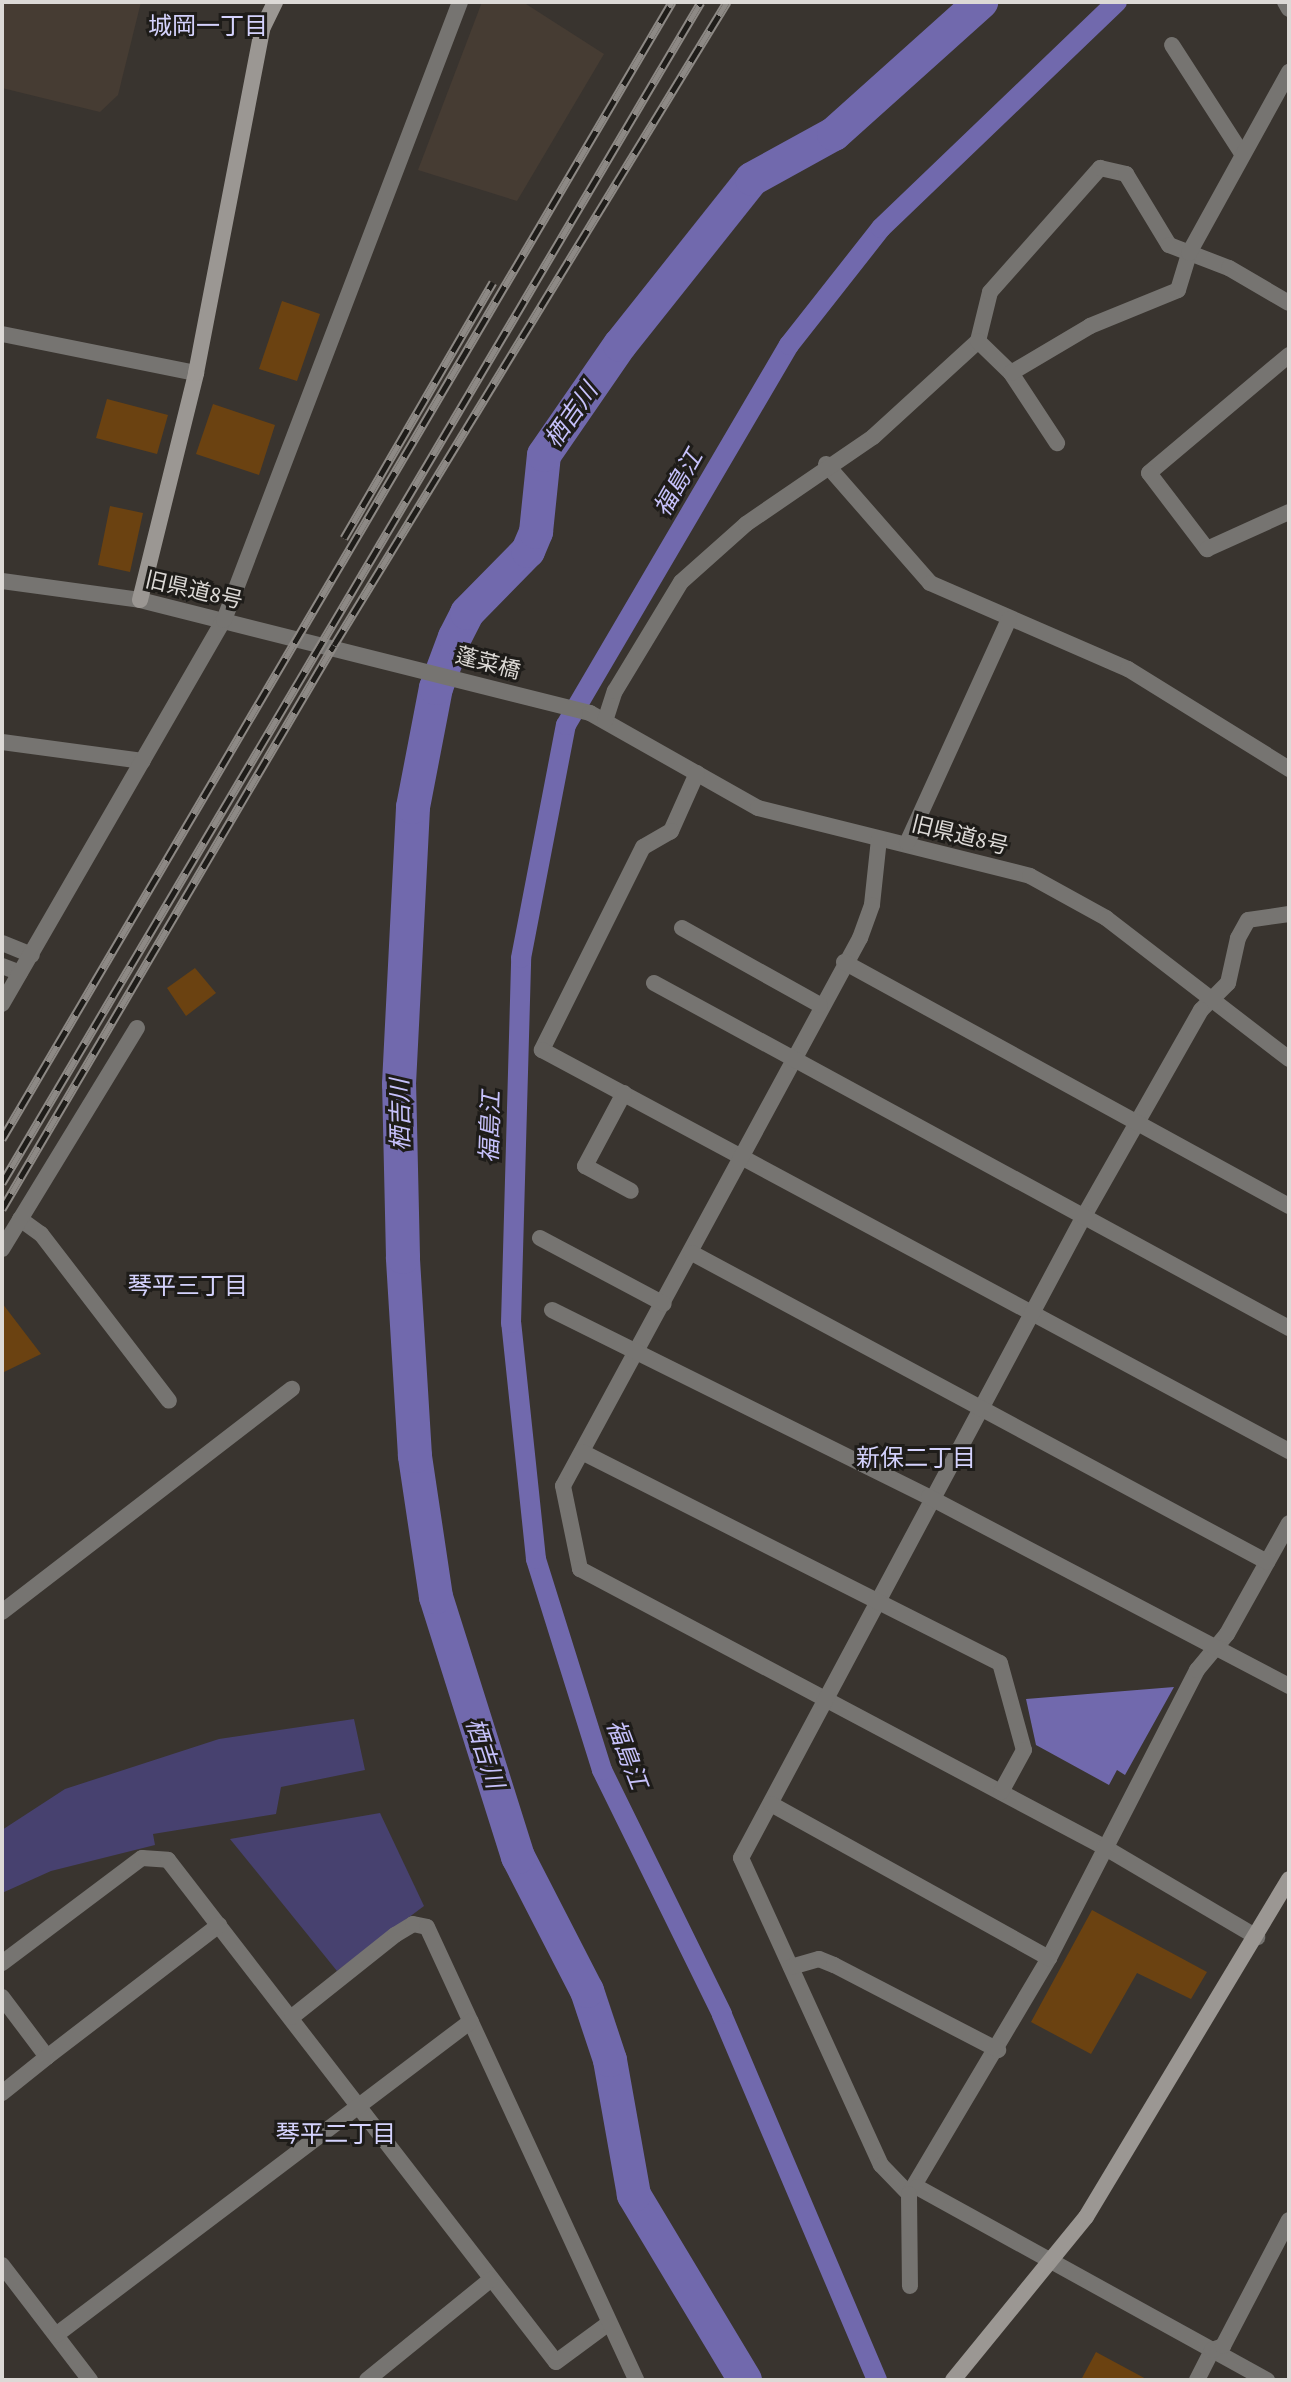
<!DOCTYPE html>
<meta charset="utf-8">
<style>
body{margin:0}
#map{position:relative;width:1291px;height:2382px;overflow:hidden;background:#39342f;font-family:"Source Serif 4","Noto Sans JP",serif}
div>[style]{position:absolute}
.built>*{inset:0;background:#463c33}
.green>*{inset:0;background:#47416f}
.water>*{inset:0;background:#7169ad}
.canal>*{height:20px;margin:-10px;padding:0 10px;transform-origin:10px;border-radius:10px;background:#7169ad}
.river>*{height:34px;margin:-17px;padding:0 17px;transform-origin:17px;border-radius:17px;background:#7169ad}
.building>*{inset:0;background:#6b4211}
.street>*{height:16px;margin:-8px;padding:0 8px;transform-origin:8px;border-radius:8px;background:#767471}
.secondary>*{height:16px;margin:-8px;padding:0 8px;transform-origin:8px;border-radius:8px;background:#9b9793}
.rail>*{height:9px;margin-top:-4.5px;transform-origin:0;background:repeating-linear-gradient(90deg,#1e1c19 0 18px,#8d8985 0 36px);box-sizing:border-box;border-block:2px solid #8d8985}
span{translate:-50% -50%;white-space:nowrap;text-align:center;line-height:1.15;-webkit-text-stroke:6px #1e1c19;paint-order:stroke}
.street-label{font-size:22px;color:#dcd9d6}
.neighbourhood-label{font-size:24px;color:#d4d2fd}
.water-label{font-size:24px;color:#c6c1fb;font-style:italic}
.frame{position:absolute;inset:0;border:4px solid #dcd9d6;pointer-events:none}
</style>
<div id="map">
<div class="built">
<div style="clip-path:polygon(2px 2px,141px 2px,118px 95px,100px 112px,2px 88px)"></div>
<div style="clip-path:polygon(482px 2px,526px 4px,604px 54px,517px 201px,418px 170px)"></div>
</div>
<div class="green">
<div style="clip-path:polygon(354px 1719px,365px 1770px,281px 1787px,276px 1814px,153px 1834px,155px 1845px,51px 1871px,2px 1893px,2px 1830px,65px 1789px,219px 1739px)"></div>
<div style="clip-path:polygon(380px 1813px,424px 1906px,337px 1971px,230px 1839px)"></div>
</div>
<div class="water">
<div style="clip-path:polygon(1174px 1687px,1125px 1775px,1117px 1770px,1109px 1785px,1036px 1745px,1026px 1699px)"></div>
</div>
<div class="canal">
<div style="left:877px;top:2380px;width:397px;rotate:-113deg"></div>
<div style="left:722px;top:2014px;width:272px;rotate:-116.2deg"></div>
<div style="left:602px;top:1770px;width:221px;rotate:-107.4deg"></div>
<div style="left:536px;top:1559px;width:237px;rotate:-96deg"></div>
<div style="left:511px;top:1323px;width:365px;rotate:-88.4deg"></div>
<div style="left:521px;top:958px;width:237px;rotate:-79.1deg"></div>
<div style="left:566px;top:725px;width:441px;rotate:-59.6deg"></div>
<div style="left:789px;top:345px;width:149px;rotate:-51.8deg"></div>
<div style="left:881px;top:228px;width:327px;rotate:-43.8deg"></div>
</div>
<div class="river">
<div style="left:745px;top:2380px;width:216px;rotate:-121deg"></div>
<div style="left:634px;top:2195px;width:137px;rotate:-100.1deg"></div>
<div style="left:610px;top:2060px;width:73px;rotate:-108.4deg"></div>
<div style="left:587px;top:1991px;width:151px;rotate:-117.2deg"></div>
<div style="left:518px;top:1857px;width:273px;rotate:-107.5deg"></div>
<div style="left:436px;top:1597px;width:143px;rotate:-98.5deg"></div>
<div style="left:415px;top:1456px;width:199px;rotate:-93.5deg"></div>
<div style="left:403px;top:1257px;width:173px;rotate:-91.3deg"></div>
<div style="left:399px;top:1084px;width:277px;rotate:-87.1deg"></div>
<div style="left:413px;top:807px;width:121px;rotate:-79.1deg"></div>
<div style="left:436px;top:688px;width:54px;rotate:-69.6deg"></div>
<div style="left:455px;top:637px;width:27px;rotate:-63deg"></div>
<div style="left:467px;top:613px;width:87px;rotate:-45.5deg"></div>
<div style="left:528px;top:551px;width:21px;rotate:-67deg"></div>
<div style="left:536px;top:532px;width:77px;rotate:-84.1deg"></div>
<div style="left:544px;top:455px;width:134px;rotate:-55.4deg"></div>
<div style="left:620px;top:345px;width:212px;rotate:-51.5deg"></div>
<div style="left:752px;top:179px;width:94px;rotate:-28.8deg"></div>
<div style="left:834px;top:134px;width:198px;rotate:-41.9deg"></div>
</div>
<div class="building">
<div style="clip-path:polygon(282px 301px,320px 314px,297px 381px,259px 369px)"></div>
<div style="clip-path:polygon(107px 399px,168px 415px,157px 454px,96px 438px)"></div>
<div style="clip-path:polygon(213px 404px,275px 425px,259px 475px,196px 454px)"></div>
<div style="clip-path:polygon(110px 506px,143px 513px,130px 572px,98px 565px)"></div>
<div style="clip-path:polygon(195px 968px,216px 993px,186px 1016px,167px 988px)"></div>
<div style="clip-path:polygon(2px 1303px,41px 1354px,2px 1373px)"></div>
<div style="clip-path:polygon(1092px 1910px,1207px 1972px,1191px 1999px,1137px 1973px,1091px 2054px,1031px 2022px)"></div>
<div style="clip-path:polygon(1096px 2352px,1148px 2380px,1081px 2380px)"></div>
</div>
<div class="street">
<div style="left:1285px;top:2px;width:8px;rotate:60deg"></div>
<div style="left:1172px;top:45px;width:127px;rotate:57.2deg"></div>
<div style="left:2px;top:334px;width:198px;rotate:11.4deg"></div>
<div style="left:978px;top:341px;width:50px;rotate:-76.2deg"></div>
<div style="left:990px;top:292px;width:166px;rotate:-48.4deg"></div>
<div style="left:1100px;top:168px;width:27px;rotate:13deg"></div>
<div style="left:1126px;top:174px;width:83px;rotate:58.8deg"></div>
<div style="left:1169px;top:245px;width:64px;rotate:21deg"></div>
<div style="left:1229px;top:268px;width:69px;rotate:30.3deg"></div>
<div style="left:1289px;top:355px;width:183px;rotate:139.9deg"></div>
<div style="left:1149px;top:473px;width:96px;rotate:52.7deg"></div>
<div style="left:1207px;top:549px;width:90px;rotate:-24.3deg"></div>
<div style="left:1011px;top:373px;width:84px;rotate:56.7deg"></div>
<div style="left:826px;top:464px;width:158px;rotate:48.8deg"></div>
<div style="left:930px;top:583px;width:216px;rotate:23.5deg"></div>
<div style="left:1128px;top:669px;width:190px;rotate:31.8deg"></div>
<div style="left:2px;top:581px;width:139px;rotate:7.8deg"></div>
<div style="left:140px;top:600px;width:464px;rotate:14.1deg"></div>
<div style="left:590px;top:713px;width:193px;rotate:29.5deg"></div>
<div style="left:758px;top:808px;width:280px;rotate:14deg"></div>
<div style="left:1030px;top:876px;width:87px;rotate:28.9deg"></div>
<div style="left:1106px;top:918px;width:231px;rotate:37.6deg"></div>
<div style="left:605px;top:721px;width:32px;rotate:-72deg"></div>
<div style="left:615px;top:691px;width:127px;rotate:-58.8deg"></div>
<div style="left:681px;top:582px;width:87px;rotate:-41.7deg"></div>
<div style="left:746px;top:524px;width:154px;rotate:-34.4deg"></div>
<div style="left:873px;top:437px;width:142px;rotate:-42.4deg"></div>
<div style="left:978px;top:341px;width:46px;rotate:44.1deg"></div>
<div style="left:1011px;top:373px;width:92px;rotate:-30.7deg"></div>
<div style="left:1090px;top:326px;width:95px;rotate:-22.2deg"></div>
<div style="left:1178px;top:290px;width:39px;rotate:-73deg"></div>
<div style="left:1189px;top:253px;width:207px;rotate:-61.1deg"></div>
<div style="left:2px;top:742px;width:142px;rotate:7.7deg"></div>
<div style="left:697px;top:773px;width:64px;rotate:114.1deg"></div>
<div style="left:671px;top:831px;width:32px;rotate:150deg"></div>
<div style="left:643px;top:847px;width:227px;rotate:116.5deg"></div>
<div style="left:542px;top:1050px;width:848px;rotate:28.23deg"></div>
<div style="left:879px;top:839px;width:66px;rotate:96.1deg"></div>
<div style="left:872px;top:905px;width:35px;rotate:110deg"></div>
<div style="left:860px;top:938px;width:623px;rotate:118.46deg"></div>
<div style="left:563px;top:1486px;width:85px;rotate:78.4deg"></div>
<div style="left:580px;top:1569px;width:593px;rotate:27.95deg"></div>
<div style="left:1104px;top:1847px;width:178px;rotate:30.5deg"></div>
<div style="left:907px;top:843px;width:246px;rotate:-65.5deg"></div>
<div style="left:1289px;top:914px;width:41px;rotate:171.7deg"></div>
<div style="left:1248px;top:920px;width:21px;rotate:119deg"></div>
<div style="left:1238px;top:938px;width:46px;rotate:102.5deg"></div>
<div style="left:1228px;top:983px;width:38px;rotate:135deg"></div>
<div style="left:1201px;top:1010px;width:235px;rotate:119.6deg"></div>
<div style="left:1085px;top:1214px;width:730px;rotate:118.11deg"></div>
<div style="left:741px;top:1858px;width:337px;rotate:65.5deg"></div>
<div style="left:881px;top:2165px;width:40px;rotate:46deg"></div>
<div style="left:909px;top:2194px;width:274px;rotate:-59.3deg"></div>
<div style="left:1049px;top:1958px;width:324px;rotate:-62.8deg"></div>
<div style="left:1197px;top:1670px;width:47px;rotate:-50.2deg"></div>
<div style="left:1227px;top:1634px;width:127px;rotate:-60.8deg"></div>
<div style="left:682px;top:928px;width:158px;rotate:29.2deg"></div>
<div style="left:2px;top:943px;width:32px;rotate:22deg"></div>
<div style="left:844px;top:962px;width:508px;rotate:28.74deg"></div>
<div style="left:2px;top:966px;width:19px;rotate:21deg"></div>
<div style="left:654px;top:983px;width:723px;rotate:28.52deg"></div>
<div style="left:2px;top:1004px;width:444px;rotate:-60deg"></div>
<div style="left:224px;top:620px;width:662px;rotate:-69.1deg"></div>
<div style="left:624px;top:1093px;width:83px;rotate:118.1deg"></div>
<div style="left:585px;top:1166px;width:52px;rotate:28.5deg"></div>
<div style="left:20px;top:1219px;width:26px;rotate:36deg"></div>
<div style="left:41px;top:1234px;width:210px;rotate:52.5deg"></div>
<div style="left:540px;top:1238px;width:140px;rotate:28deg"></div>
<div style="left:2px;top:1249px;width:259px;rotate:-58.6deg"></div>
<div style="left:692px;top:1253px;width:653px;rotate:28.25deg"></div>
<div style="left:552px;top:1310px;width:421px;rotate:26.4deg"></div>
<div style="left:929px;top:1497px;width:407px;rotate:27.7deg"></div>
<div style="left:582px;top:1452px;width:468px;rotate:26.8deg"></div>
<div style="left:1000px;top:1663px;width:90px;rotate:74.6deg"></div>
<div style="left:1024px;top:1750px;width:48px;rotate:118.7deg"></div>
<div style="left:2px;top:1612px;width:366px;rotate:-37.6deg"></div>
<div style="left:771px;top:1804px;width:318px;rotate:29deg"></div>
<div style="left:2px;top:1963px;width:175px;rotate:-36.9deg"></div>
<div style="left:142px;top:1858px;width:26px;rotate:4deg"></div>
<div style="left:168px;top:1860px;width:634px;rotate:52.3deg"></div>
<div style="left:556px;top:2362px;width:66px;rotate:-36.3deg"></div>
<div style="left:791px;top:1967px;width:29px;rotate:-16deg"></div>
<div style="left:819px;top:1959px;width:16px;rotate:22deg"></div>
<div style="left:834px;top:1965px;width:185px;rotate:27.4deg"></div>
<div style="left:2px;top:1997px;width:75px;rotate:53.1deg"></div>
<div style="left:47px;top:2057px;width:58px;rotate:141.3deg"></div>
<div style="left:292px;top:2017px;width:132px;rotate:-38.5deg"></div>
<div style="left:395px;top:1935px;width:21px;rotate:-31deg"></div>
<div style="left:413px;top:1924px;width:14px;rotate:12deg"></div>
<div style="left:427px;top:1927px;width:499px;rotate:65.2deg"></div>
<div style="left:47px;top:2057px;width:217px;rotate:-37.5deg"></div>
<div style="left:917px;top:2187px;width:400px;rotate:28.9deg"></div>
<div style="left:909px;top:2194px;width:92px;rotate:89.4deg"></div>
<div style="left:2px;top:2265px;width:145px;rotate:52.6deg"></div>
<div style="left:56px;top:2335px;width:520px;rotate:-37.11deg"></div>
<div style="left:367px;top:2380px;width:159px;rotate:-39.1deg"></div>
<div style="left:1197px;top:2380px;width:34px;rotate:-63deg"></div>
<div style="left:1212px;top:2350px;width:12px;rotate:-20deg"></div>
<div style="left:1223px;top:2346px;width:142px;rotate:-62.4deg"></div>
</div>
<div class="secondary">
<div style="left:140px;top:600px;width:234px;rotate:-76.1deg"></div>
<div style="left:196px;top:373px;width:350px;rotate:-79.1deg"></div>
<div style="left:262px;top:29px;width:30px;rotate:-64deg"></div>
<div style="left:953px;top:2380px;width:210px;rotate:-50.8deg"></div>
<div style="left:1086px;top:2217px;width:394px;rotate:-59deg"></div>
</div>
<div class="rail">
<div style="left:344px;top:538px;width:296px;rotate:-59.8deg"></div>
<div style="left:2px;top:1139px;width:1320px;rotate:-59.49deg"></div>
<div style="left:2px;top:1183px;width:1372px;rotate:-59.38deg"></div>
<div style="left:2px;top:1209px;width:654px;rotate:-59.52deg"></div>
<div style="left:334px;top:645px;width:754px;rotate:-58.57deg"></div>
</div>
<div class="street-label">
<span style="left:194px;top:590px;rotate:13deg">旧県道8号</span>
<span style="left:488px;top:663px;rotate:15deg">蓬菜橋</span>
<span style="left:960px;top:835px;rotate:14deg">旧県道8号</span>
</div>
<div class="neighbourhood-label">
<span style="left:208px;top:26px">城岡一丁目</span>
<span style="left:188px;top:1286px">琴平三丁目</span>
<span style="left:916px;top:1458px">新保二丁目</span>
<span style="left:336px;top:2134px">琴平二丁目</span>
</div>
<div class="water-label">
<span style="left:571px;top:415px;rotate:-55deg">栖吉川</span>
<span style="left:678px;top:483px;rotate:-60deg">福島江</span>
<span style="left:400px;top:1115px;rotate:-91deg">栖吉川</span>
<span style="left:490px;top:1127px;rotate:-88deg">福島江</span>
<span style="left:485px;top:1753px;rotate:72deg">栖吉川</span>
<span style="left:627px;top:1754px;rotate:69deg">福島江</span>
</div>
<div class="frame"></div>
</div>
